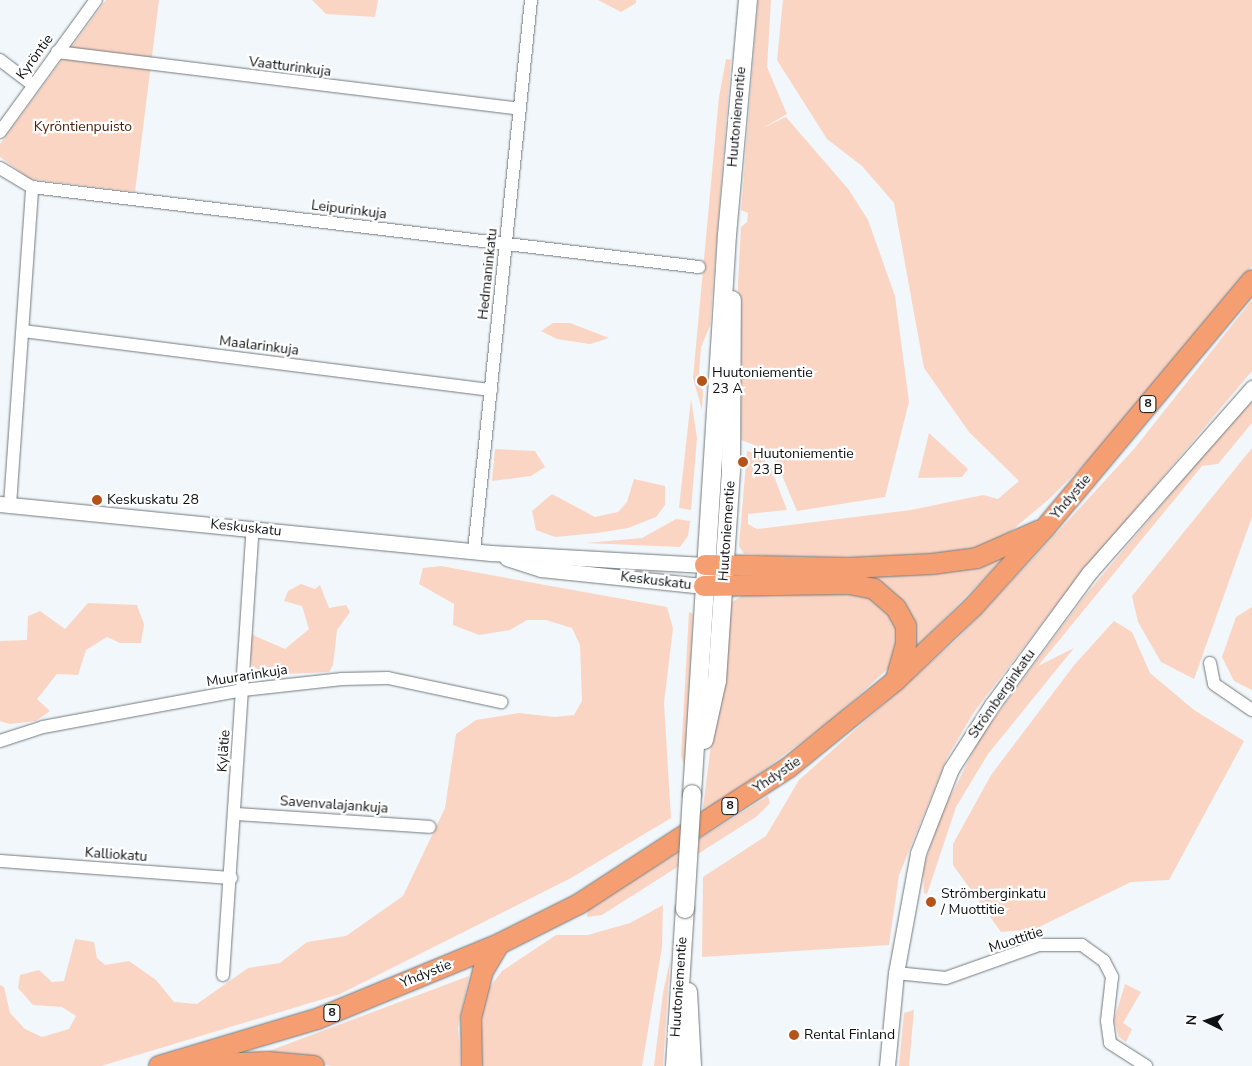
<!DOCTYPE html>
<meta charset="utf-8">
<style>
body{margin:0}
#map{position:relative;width:1252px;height:1066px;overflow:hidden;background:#f1f7fb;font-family:"Nunito Sans",sans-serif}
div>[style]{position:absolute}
.green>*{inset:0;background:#fbd5c4}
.roads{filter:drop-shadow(0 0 1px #73797c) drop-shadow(0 0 1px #73797c)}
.minor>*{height:12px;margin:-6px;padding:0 6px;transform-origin:6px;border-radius:6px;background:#fff}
.tertiary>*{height:15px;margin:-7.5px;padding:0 7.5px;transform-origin:7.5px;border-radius:7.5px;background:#fff}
.secondary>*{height:18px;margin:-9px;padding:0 9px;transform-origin:9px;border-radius:9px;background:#fff}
.trunk>*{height:20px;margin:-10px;padding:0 10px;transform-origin:10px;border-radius:10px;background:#f49e72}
.bridges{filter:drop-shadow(0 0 1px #73797c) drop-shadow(0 0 1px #73797c)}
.secondary-bridge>*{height:18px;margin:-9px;padding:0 9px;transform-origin:9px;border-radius:9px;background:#fff}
.dots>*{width:14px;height:14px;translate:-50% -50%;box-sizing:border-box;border:2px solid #fff;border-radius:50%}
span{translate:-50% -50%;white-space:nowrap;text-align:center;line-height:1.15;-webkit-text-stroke:4.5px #fff;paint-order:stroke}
.shield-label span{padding:1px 4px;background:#fff;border:1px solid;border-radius:4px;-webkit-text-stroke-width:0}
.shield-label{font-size:12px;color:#0f1113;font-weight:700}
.street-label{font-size:14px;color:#0f1113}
.park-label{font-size:14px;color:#4e1f05}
.poi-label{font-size:14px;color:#0f1113}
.left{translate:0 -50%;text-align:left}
.north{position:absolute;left:1182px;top:996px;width:50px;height:50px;-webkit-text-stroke:4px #fff;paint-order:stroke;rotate:274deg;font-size:14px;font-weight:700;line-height:20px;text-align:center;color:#0f1113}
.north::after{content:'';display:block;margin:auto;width:18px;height:22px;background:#0f1113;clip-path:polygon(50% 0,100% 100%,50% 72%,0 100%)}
</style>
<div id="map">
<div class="green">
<div style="clip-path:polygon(106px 0,159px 0,135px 192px,30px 179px,0 157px,0 144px)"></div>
<div style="clip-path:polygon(312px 0,378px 0,375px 17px,326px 14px)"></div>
<div style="clip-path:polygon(598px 0,636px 0,636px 3px,621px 12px)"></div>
<div style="clip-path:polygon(758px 0,771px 0,767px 67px,787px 114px,763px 128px,786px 117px,849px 190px,868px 220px,895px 296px,909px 402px,885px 497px,797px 511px,776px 461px,759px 447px,741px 440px,738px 284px,741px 227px,747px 222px,748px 213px,741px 210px)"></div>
<div style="clip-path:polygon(783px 0,1252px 0,1252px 266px,1111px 438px,1049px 499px,1004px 537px,987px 545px,938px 556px,883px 558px,770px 556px,744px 554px,739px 546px,747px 451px,761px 456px,770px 466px,787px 510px,748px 514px,748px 524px,757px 529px,911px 510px,983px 495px,998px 499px,1019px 481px,969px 432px,924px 368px,894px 203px,862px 166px,827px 139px,777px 60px)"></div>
<div style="clip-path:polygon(726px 59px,731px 60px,710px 326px,701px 347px,698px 385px,703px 390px,702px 410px,693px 378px,719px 97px)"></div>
<div style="clip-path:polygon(1252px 300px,1252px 371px,1066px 592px,974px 712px,947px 758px,899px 875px,889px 945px,702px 957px,703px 877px,766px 836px,799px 780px,957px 639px,1029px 563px,1134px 449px)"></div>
<div style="clip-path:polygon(553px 323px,570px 323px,609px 338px,590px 344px,557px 339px,541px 331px)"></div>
<div style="clip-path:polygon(1252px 397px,1252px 423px,1218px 464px,1202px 466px,1038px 666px,1074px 648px,988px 754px,956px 807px,927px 894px,924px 893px,923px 869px,940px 817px,981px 736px,1084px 597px)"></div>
<div style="clip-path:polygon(691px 399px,697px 438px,691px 510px,679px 508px)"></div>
<div style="clip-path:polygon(929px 433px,968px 469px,962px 477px,918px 478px)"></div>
<div style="clip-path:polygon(1252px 448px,1252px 517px,1194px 679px,1161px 662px,1138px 622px,1132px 596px)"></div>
<div style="clip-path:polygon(495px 449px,535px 451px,545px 467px,531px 476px,492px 481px)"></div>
<div style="clip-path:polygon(634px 479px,665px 486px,665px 505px,656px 517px,628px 528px,597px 533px,555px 537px,536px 530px,532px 511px,552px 494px,595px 517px,618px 512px,627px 502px)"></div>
<div style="clip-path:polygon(676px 519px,690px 521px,688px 536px,680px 547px,586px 543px,642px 538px)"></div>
<div style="clip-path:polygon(1006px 556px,914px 649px,869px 580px,859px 573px)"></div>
<div style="clip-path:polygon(441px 566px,667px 607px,673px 628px,664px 703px,671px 818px,571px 878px,340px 994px,101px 1066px,0 1066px,0 985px,4px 987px,10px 1013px,25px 1029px,42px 1037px,69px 1029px,76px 1016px,62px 1007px,33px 1005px,18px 988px,20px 975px,39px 970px,52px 982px,64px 981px,75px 939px,94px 942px,97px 958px,105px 965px,129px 961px,156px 980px,174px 1002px,197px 1004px,248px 968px,280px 963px,307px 942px,346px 936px,403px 896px,445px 808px,456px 734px,476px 720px,519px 713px,555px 717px,574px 715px,582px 701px,580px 645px,572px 628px,546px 620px,527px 620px,510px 630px,479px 635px,453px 625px,454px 604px,419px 584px,423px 568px)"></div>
<div style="clip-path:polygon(301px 584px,315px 589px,320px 585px,329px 608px,346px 605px,350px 612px,337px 630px,333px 665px,329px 672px,265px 675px,252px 665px,249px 647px,253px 635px,285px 649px,309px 629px,302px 606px,284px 601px,288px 591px)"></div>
<div style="clip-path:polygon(747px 593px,862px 593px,889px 611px,898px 631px,895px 662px,833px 719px,702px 815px,728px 611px,732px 602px)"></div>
<div style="clip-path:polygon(88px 603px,137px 605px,144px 624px,141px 643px,120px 643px,107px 637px,86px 650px,78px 675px,57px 674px,37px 699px,50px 711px,36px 721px,10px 724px,0 721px,0 641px,27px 640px,28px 616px,40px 611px,65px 629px)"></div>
<div style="clip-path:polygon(1252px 607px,1252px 690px,1234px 681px,1222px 657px,1236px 617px)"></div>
<div style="clip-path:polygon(689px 612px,693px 614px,686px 770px,681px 756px)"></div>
<div style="clip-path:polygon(1114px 621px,1132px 632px,1150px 673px,1194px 710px,1244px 741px,1169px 880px,1131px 882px,1035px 929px,1001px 932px,953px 865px,953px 844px,991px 775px,1075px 664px)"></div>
<div style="clip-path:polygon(768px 796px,770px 803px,756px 817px,602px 915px,587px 917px,588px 909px)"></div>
<div style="clip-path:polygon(663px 905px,662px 947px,642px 1066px,479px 1066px,482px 1012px,487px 991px,502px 971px,556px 935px,588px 935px,630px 923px)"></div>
<div style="clip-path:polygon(670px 960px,663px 1066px,654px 1066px,663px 993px)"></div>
<div style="clip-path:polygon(469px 976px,458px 1028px,461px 1066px,333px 1066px,258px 1055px)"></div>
<div style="clip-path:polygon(1125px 984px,1141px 992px,1123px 1023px,1132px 1029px,1126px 1042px,1119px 1037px,1114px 1020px)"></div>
<div style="clip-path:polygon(914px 1010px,909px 1066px,899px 1066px,904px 1013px)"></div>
</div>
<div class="roads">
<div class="minor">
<div style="left:57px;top:52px;width:466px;rotate:7deg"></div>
<div style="left:0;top:60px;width:41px;rotate:37.1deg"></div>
<div style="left:0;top:132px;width:163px;rotate:-54deg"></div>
<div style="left:0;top:168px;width:37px;rotate:31deg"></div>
<div style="left:32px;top:187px;width:672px;rotate:6.84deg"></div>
<div style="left:23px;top:331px;width:472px;rotate:7.2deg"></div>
<div style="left:10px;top:505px;width:319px;rotate:-86deg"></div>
<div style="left:474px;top:551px;width:554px;rotate:-84.09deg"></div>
<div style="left:1210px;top:663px;width:21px;rotate:79deg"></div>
<div style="left:1214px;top:684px;width:46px;rotate:34.4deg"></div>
<div style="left:0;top:741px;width:45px;rotate:-18deg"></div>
<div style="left:43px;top:727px;width:203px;rotate:-10.5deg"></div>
<div style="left:243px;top:690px;width:100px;rotate:-6.3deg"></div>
<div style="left:342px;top:679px;width:46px;rotate:-1.2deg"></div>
<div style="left:388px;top:678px;width:116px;rotate:12deg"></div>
<div style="left:235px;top:814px;width:195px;rotate:3.8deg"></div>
<div style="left:0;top:861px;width:232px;rotate:4.2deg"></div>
<div style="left:896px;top:973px;width:50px;rotate:5.7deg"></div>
<div style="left:946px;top:978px;width:99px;rotate:-19.5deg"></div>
<div style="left:1039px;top:945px;width:43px"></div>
<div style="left:1082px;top:945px;width:27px;rotate:36deg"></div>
<div style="left:1104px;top:961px;width:18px;rotate:63deg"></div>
<div style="left:1112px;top:977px;width:44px;rotate:96.5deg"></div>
<div style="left:1107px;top:1021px;width:22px;rotate:82deg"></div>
<div style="left:1110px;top:1043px;width:43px;rotate:32.6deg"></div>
<div style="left:223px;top:975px;width:447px;rotate:-86.2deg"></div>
</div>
<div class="tertiary">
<div style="left:0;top:504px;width:493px;rotate:5.7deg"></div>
<div style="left:491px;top:553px;width:214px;rotate:3.2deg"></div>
<div style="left:507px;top:558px;width:36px;rotate:18deg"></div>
<div style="left:541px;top:569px;width:164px;rotate:6deg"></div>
<div style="left:887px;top:1066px;width:93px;rotate:-84.5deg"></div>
<div style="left:896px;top:973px;width:122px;rotate:-79.6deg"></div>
<div style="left:918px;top:853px;width:90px;rotate:-68.6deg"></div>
<div style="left:951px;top:769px;width:76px;rotate:-57.4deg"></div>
<div style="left:992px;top:705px;width:164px;rotate:-53.7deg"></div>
<div style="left:1089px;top:573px;width:247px;rotate:-48.6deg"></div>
</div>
<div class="secondary">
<div style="left:704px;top:740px;width:60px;rotate:-77.6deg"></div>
<div style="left:717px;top:681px;width:212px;rotate:-86.2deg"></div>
<div style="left:731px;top:469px;width:169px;rotate:-89.7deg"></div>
<div style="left:692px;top:794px;width:560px;rotate:-86.42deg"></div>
<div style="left:727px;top:235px;width:236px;rotate:-84.9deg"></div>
<div style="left:688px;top:992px;width:74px;rotate:86.9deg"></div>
<div style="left:675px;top:1066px;width:157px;rotate:-86.4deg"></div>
</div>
<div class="trunk">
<div style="left:705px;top:565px;width:143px;rotate:1.2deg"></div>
<div style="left:848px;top:568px;width:84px;rotate:-2.7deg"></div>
<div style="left:932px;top:564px;width:45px;rotate:-7.6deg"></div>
<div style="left:977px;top:558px;width:67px;rotate:-23.9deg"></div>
<div style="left:704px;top:586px;width:145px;rotate:-0.8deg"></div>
<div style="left:849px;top:584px;width:25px;rotate:11deg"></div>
<div style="left:874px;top:589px;width:29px;rotate:41deg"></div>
<div style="left:896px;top:608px;width:21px;rotate:61deg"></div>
<div style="left:906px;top:626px;width:18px;rotate:90deg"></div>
<div style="left:906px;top:644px;width:36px;rotate:106deg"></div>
<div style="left:188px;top:1065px;width:80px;rotate:-2.1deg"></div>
<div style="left:268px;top:1062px;width:46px;rotate:5deg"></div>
<div style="left:159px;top:1066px;width:165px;rotate:-16.6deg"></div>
<div style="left:317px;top:1019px;width:197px;rotate:-22.4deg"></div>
<div style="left:499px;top:944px;width:89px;rotate:-26.6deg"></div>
<div style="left:579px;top:904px;width:249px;rotate:-33.1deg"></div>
<div style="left:788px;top:768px;width:138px;rotate:-39.1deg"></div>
<div style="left:895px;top:681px;width:108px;rotate:-43.5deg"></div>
<div style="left:973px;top:607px;width:107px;rotate:-47.7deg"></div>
<div style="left:1045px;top:528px;width:323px;rotate:-50.1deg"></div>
<div style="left:472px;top:1066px;width:48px;rotate:-91.2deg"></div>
<div style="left:471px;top:1018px;width:49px;rotate:-75.7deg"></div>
<div style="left:483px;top:971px;width:31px;rotate:-59deg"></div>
</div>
</div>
<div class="bridges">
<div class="secondary-bridge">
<div style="left:685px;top:909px;width:115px;rotate:-86.5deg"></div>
</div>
</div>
<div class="dots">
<div style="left:702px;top:381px;background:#b6531a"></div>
<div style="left:743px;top:462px;background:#b6531a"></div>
<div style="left:97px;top:500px;background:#b6531a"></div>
<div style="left:931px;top:902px;background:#b6531a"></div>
<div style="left:794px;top:1035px;background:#b6531a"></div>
</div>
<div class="shield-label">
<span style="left:1148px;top:404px">8</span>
<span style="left:730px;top:806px">8</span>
<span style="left:332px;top:1013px">8</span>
</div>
<div class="street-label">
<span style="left:35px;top:57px;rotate:-54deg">Kyröntie</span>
<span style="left:290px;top:67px;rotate:7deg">Vaatturinkuja</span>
<span style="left:737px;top:117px;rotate:-85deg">Huutoniementie</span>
<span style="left:349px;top:210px;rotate:7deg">Leipurinkuja</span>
<span style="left:488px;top:274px;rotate:-84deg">Hedmaninkatu</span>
<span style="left:259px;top:346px;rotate:7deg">Maalarinkuja</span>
<span style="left:1071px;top:497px;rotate:-50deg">Yhdystie</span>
<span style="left:246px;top:528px;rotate:6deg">Keskuskatu</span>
<span style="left:727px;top:531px;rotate:-86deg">Huutoniementie</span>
<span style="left:656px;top:581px;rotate:7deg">Keskuskatu</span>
<span style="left:247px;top:676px;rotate:-9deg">Muurarinkuja</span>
<span style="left:1002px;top:694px;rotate:-55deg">Strömberginkatu</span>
<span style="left:224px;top:751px;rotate:-86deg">Kylätie</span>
<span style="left:777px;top:775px;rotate:-34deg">Yhdystie</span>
<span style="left:334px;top:805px;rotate:4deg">Savenvalajankuja</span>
<span style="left:116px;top:855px;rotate:4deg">Kalliokatu</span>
<span style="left:1016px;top:940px;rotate:-18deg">Muottitie</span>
<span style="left:426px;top:974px;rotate:-22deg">Yhdystie</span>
<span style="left:679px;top:987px;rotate:-86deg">Huutoniementie</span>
</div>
<div class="park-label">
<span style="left:83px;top:127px">Kyröntienpuisto</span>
</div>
<div class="poi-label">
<span class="left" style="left:712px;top:381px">Huutoniementie<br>23 A</span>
<span class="left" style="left:753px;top:462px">Huutoniementie<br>23 B</span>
<span class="left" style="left:107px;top:500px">Keskuskatu 28</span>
<span class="left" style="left:941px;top:902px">Strömberginkatu<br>/ Muottitie</span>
<span class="left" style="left:804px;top:1035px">Rental Finland</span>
</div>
<div class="north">N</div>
</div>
